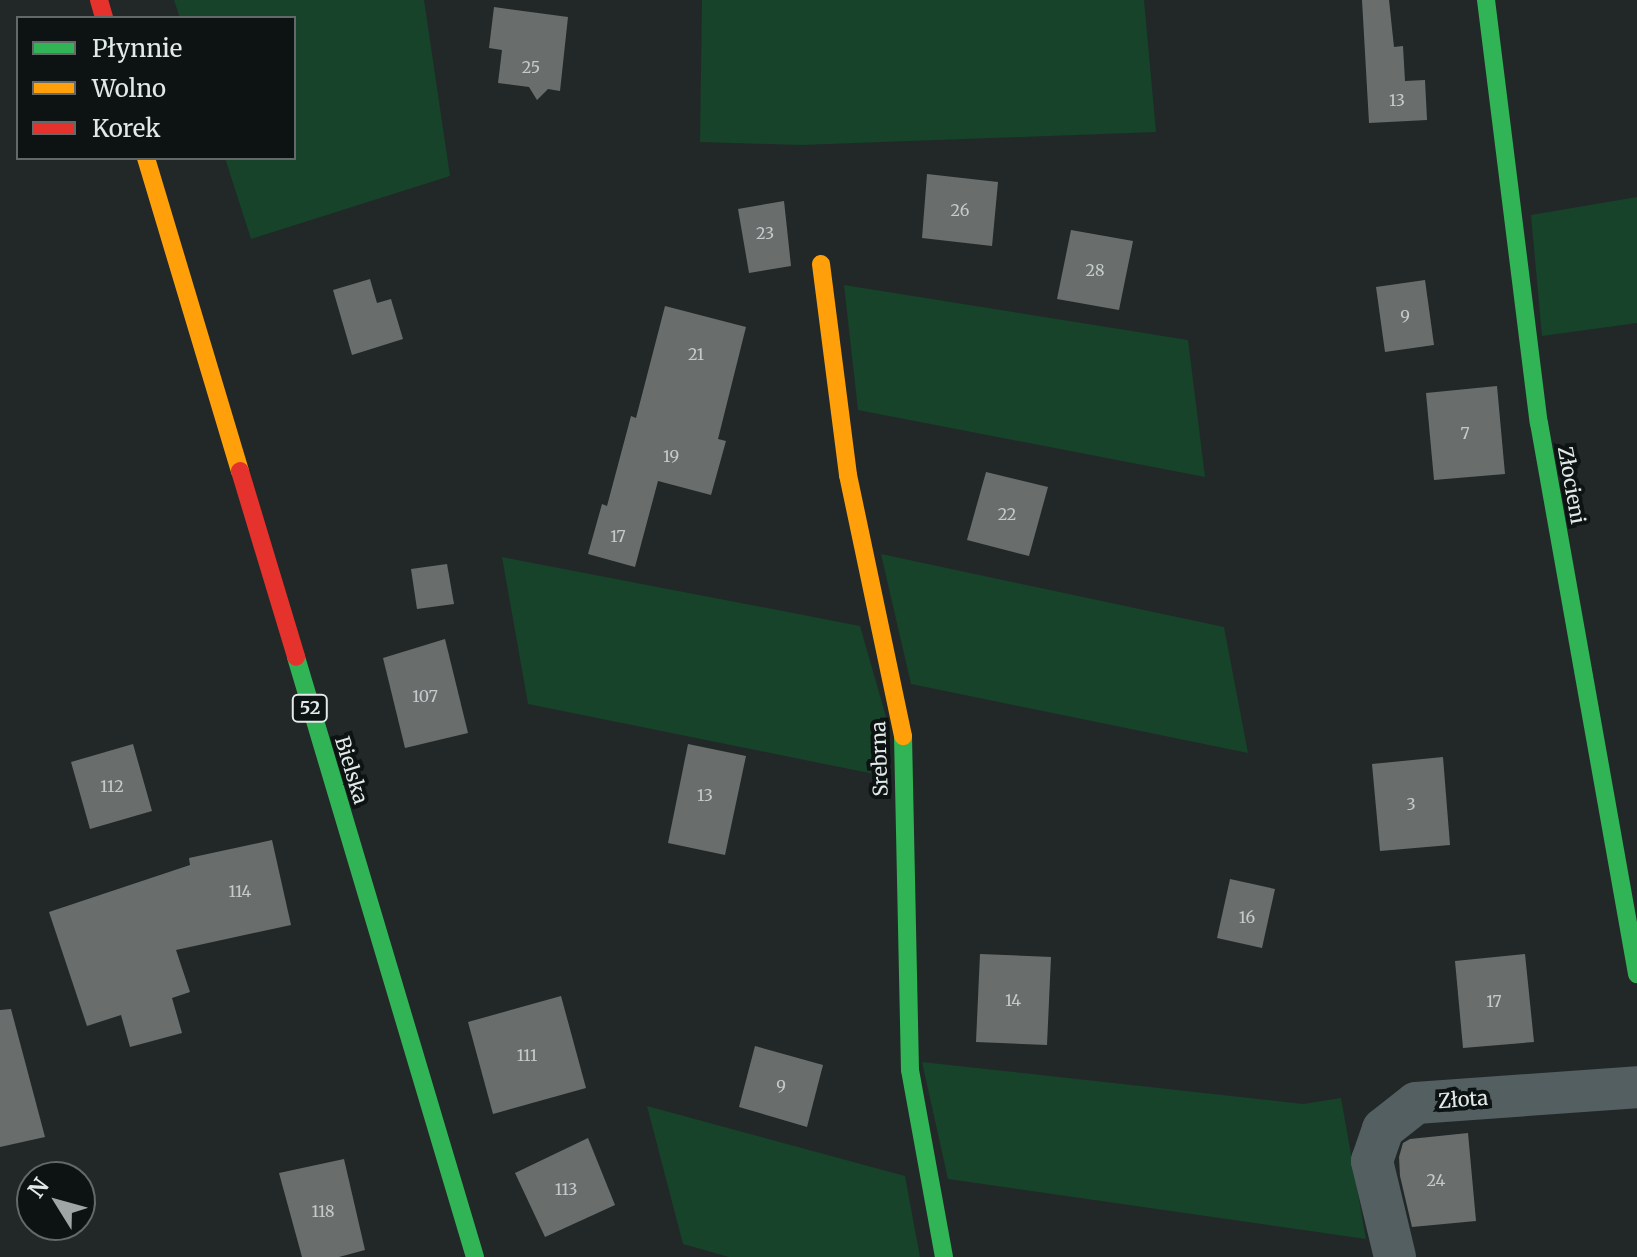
<!DOCTYPE html>
<meta charset="utf-8">
<style>
body{margin:0}
#map{position:relative;width:1637px;height:1257px;overflow:hidden;background:#222828;font-family:Merriweather,serif}
div>[style]{position:absolute}
.green>*{inset:0;background:#164329}
.building>*{inset:0;background:#696e6d}
.street>*{height:42px;margin:-21px;padding:0 21px;transform-origin:21px;border-radius:21px;background:#545f61}
.fast>*{height:18px;margin:-9px;padding:0 9px;transform-origin:9px;border-radius:9px;background:#30b455}
.slow>*{height:18px;margin:-9px;padding:0 9px;transform-origin:9px;border-radius:9px;background:#ff9f0a}
.jam>*{height:18px;margin:-9px;padding:0 9px;transform-origin:9px;border-radius:9px;background:#e5322d}
span{translate:-50% -50%;white-space:nowrap;text-align:center;line-height:1.15;-webkit-text-stroke:8px #0d1312;paint-order:stroke}
.number-label{font-size:16px;color:#c4cbca}
.number-label span{-webkit-text-stroke-width:0}
.shield-label span{padding:2px 6px;background:#0d1312;border:2px solid;border-radius:6px;-webkit-text-stroke-width:0}
.shield-label{font-size:18px;color:#e2eae9;font-weight:700}
.street-label{font-size:20px;color:#e2eae9}
.legend{position:absolute;left:16px;top:16px;width:280px;height:144px;box-sizing:border-box;background:#0d1312;border:2px solid #626968;margin:0;padding:10px 14px;list-style:none;font-size:24px;color:#e2eae9}
.legend li{display:flex;align-items:center;gap:16px;height:40px}
.legend b{width:40px;border:2px solid #626968}
.north{position:absolute;left:16px;top:1161px;width:80px;height:80px;box-sizing:border-box;background:#0d1312;border:2px solid #626968;border-radius:50%;rotate:307deg;font-size:22px;font-weight:700;line-height:32px;text-align:center;color:#e2eae9}
.north::after{content:'';display:block;margin:auto;width:28px;height:36px;background:#9fa6a5;clip-path:polygon(50% 0,100% 100%,50% 72%,0 100%)}
</style>
<div id="map">
<div class="green">
<div style="clip-path:polygon(174px 0,424px 0,450px 176px,251px 239px,225px 158px,294px 158px,294px 18px,180px 18px)"></div>
<div style="clip-path:polygon(702px 0,1144px 0,1156px 132px,801px 145px,700px 142px)"></div>
<div style="clip-path:polygon(1637px 197px,1637px 323px,1542px 336px,1531px 215px)"></div>
<div style="clip-path:polygon(844px 285px,1188px 340px,1205px 477px,858px 410px)"></div>
<div style="clip-path:polygon(881px 554px,1224px 627px,1248px 753px,911px 684px)"></div>
<div style="clip-path:polygon(502px 557px,860px 626px,886px 717px,874px 774px,528px 704px)"></div>
<div style="clip-path:polygon(922px 1062px,1303px 1104px,1341px 1098px,1366px 1239px,948px 1179px)"></div>
<div style="clip-path:polygon(647px 1106px,905px 1176px,920px 1257px,729px 1257px,683px 1244px)"></div>
</div>
<div class="building">
<div style="clip-path:polygon(1362px 0,1389px 0,1394px 47px,1403px 46px,1405px 81px,1425px 80px,1427px 120px,1369px 123px)"></div>
<div style="clip-path:polygon(494px 7px,568px 17px,560px 91px,548px 89px,537px 100px,529px 87px,498px 83px,502px 50px,489px 48px)"></div>
<div style="clip-path:polygon(927px 174px,998px 182px,992px 246px,922px 238px)"></div>
<div style="clip-path:polygon(784px 201px,791px 266px,749px 273px,738px 209px)"></div>
<div style="clip-path:polygon(1071px 230px,1133px 241px,1119px 310px,1057px 299px)"></div>
<div style="clip-path:polygon(370px 279px,377px 303px,391px 299px,403px 339px,352px 355px,333px 290px)"></div>
<div style="clip-path:polygon(1425px 280px,1434px 345px,1385px 352px,1376px 287px)"></div>
<div style="clip-path:polygon(665px 306px,746px 327px,718px 439px,726px 441px,711px 495px,658px 481px,635px 567px,588px 554px,602px 504px,607px 506px,631px 416px,636px 418px)"></div>
<div style="clip-path:polygon(1497px 386px,1505px 474px,1434px 480px,1426px 393px)"></div>
<div style="clip-path:polygon(986px 472px,1048px 487px,1029px 556px,967px 540px)"></div>
<div style="clip-path:polygon(447px 564px,454px 604px,417px 609px,411px 569px)"></div>
<div style="clip-path:polygon(445px 639px,468px 733px,405px 748px,383px 658px)"></div>
<div style="clip-path:polygon(133px 744px,152px 811px,90px 829px,71px 762px)"></div>
<div style="clip-path:polygon(688px 744px,746px 756px,725px 855px,668px 843px)"></div>
<div style="clip-path:polygon(1443px 757px,1450px 845px,1380px 851px,1372px 764px)"></div>
<div style="clip-path:polygon(272px 840px,291px 925px,176px 950px,190px 992px,172px 998px,182px 1033px,130px 1047px,121px 1015px,87px 1026px,49px 912px,190px 865px,189px 858px)"></div>
<div style="clip-path:polygon(1230px 879px,1275px 889px,1262px 948px,1217px 938px)"></div>
<div style="clip-path:polygon(980px 954px,1051px 957px,1047px 1045px,976px 1042px)"></div>
<div style="clip-path:polygon(1525px 954px,1534px 1042px,1463px 1048px,1455px 961px)"></div>
<div style="clip-path:polygon(561px 996px,586px 1088px,493px 1114px,468px 1022px)"></div>
<div style="clip-path:polygon(11px 1009px,45px 1137px,0 1147px,0 1010px)"></div>
<div style="clip-path:polygon(755px 1046px,823px 1065px,807px 1127px,739px 1107px)"></div>
<div style="clip-path:polygon(1468px 1133px,1476px 1221px,1412px 1227px,1400px 1176px,1399px 1157px,1403px 1143px,1410px 1139px)"></div>
<div style="clip-path:polygon(588px 1138px,615px 1205px,545px 1237px,515px 1173px)"></div>
<div style="clip-path:polygon(344px 1159px,365px 1250px,339px 1257px,302px 1257px,279px 1173px)"></div>
</div>
<div class="street">
<div style="left:1395px;top:1257px;width:99px;rotate:-103.5deg"></div>
<div style="left:1372px;top:1161px;width:34px;rotate:-71deg"></div>
<div style="left:1383px;top:1129px;width:42px;rotate:-38.2deg"></div>
<div style="left:1416px;top:1103px;width:222px;rotate:-4.1deg"></div>
</div>
<div class="fast">
<div style="left:1486px;top:0;width:426px;rotate:82.9deg"></div>
<div style="left:1539px;top:423px;width:560px;rotate:79.91deg"></div>
<div style="left:296px;top:657px;width:626px;rotate:73.39deg"></div>
<div style="left:903px;top:736px;width:334px;rotate:88.8deg"></div>
<div style="left:910px;top:1070px;width:190px;rotate:79.7deg"></div>
</div>
<div class="slow">
<div style="left:146px;top:158px;width:327px;rotate:73.3deg"></div>
<div style="left:821px;top:264px;width:213px;rotate:82.7deg"></div>
<div style="left:848px;top:475px;width:267px;rotate:78.1deg"></div>
</div>
<div class="jam">
<div style="left:99px;top:0;width:19px;rotate:74deg"></div>
<div style="left:240px;top:471px;width:194px;rotate:73.2deg"></div>
</div>
<div class="number-label">
<span style="left:531px;top:67px">25</span>
<span style="left:1397px;top:100px">13</span>
<span style="left:960px;top:210px">26</span>
<span style="left:765px;top:233px">23</span>
<span style="left:1095px;top:270px">28</span>
<span style="left:1405px;top:316px">9</span>
<span style="left:696px;top:354px">21</span>
<span style="left:1465px;top:433px">7</span>
<span style="left:671px;top:456px">19</span>
<span style="left:1007px;top:514px">22</span>
<span style="left:618px;top:536px">17</span>
<span style="left:425px;top:696px">107</span>
<span style="left:112px;top:786px">112</span>
<span style="left:705px;top:795px">13</span>
<span style="left:1411px;top:804px">3</span>
<span style="left:240px;top:891px">114</span>
<span style="left:1247px;top:917px">16</span>
<span style="left:1013px;top:1000px">14</span>
<span style="left:1494px;top:1001px">17</span>
<span style="left:527px;top:1055px">111</span>
<span style="left:781px;top:1086px">9</span>
<span style="left:1436px;top:1180px">24</span>
<span style="left:566px;top:1189px">113</span>
<span style="left:323px;top:1211px">118</span>
</div>
<div class="shield-label">
<span style="left:310px;top:708px">52</span>
</div>
<div class="street-label">
<span style="left:1572px;top:485px;rotate:80deg">Złocieni</span>
<span style="left:879px;top:759px;rotate:-92deg">Srebrna</span>
<span style="left:352px;top:770px;rotate:73deg">Bielska</span>
<span style="left:1463px;top:1099px;rotate:-4deg">Złota</span>
</div>
<ul class="legend">
<li><b style="height:10px;background:#30b455"></b>Płynnie</li>
<li><b style="height:10px;background:#ff9f0a"></b>Wolno</li>
<li><b style="height:10px;background:#e5322d"></b>Korek</li>
</ul>
<div class="north">N</div>
</div>
